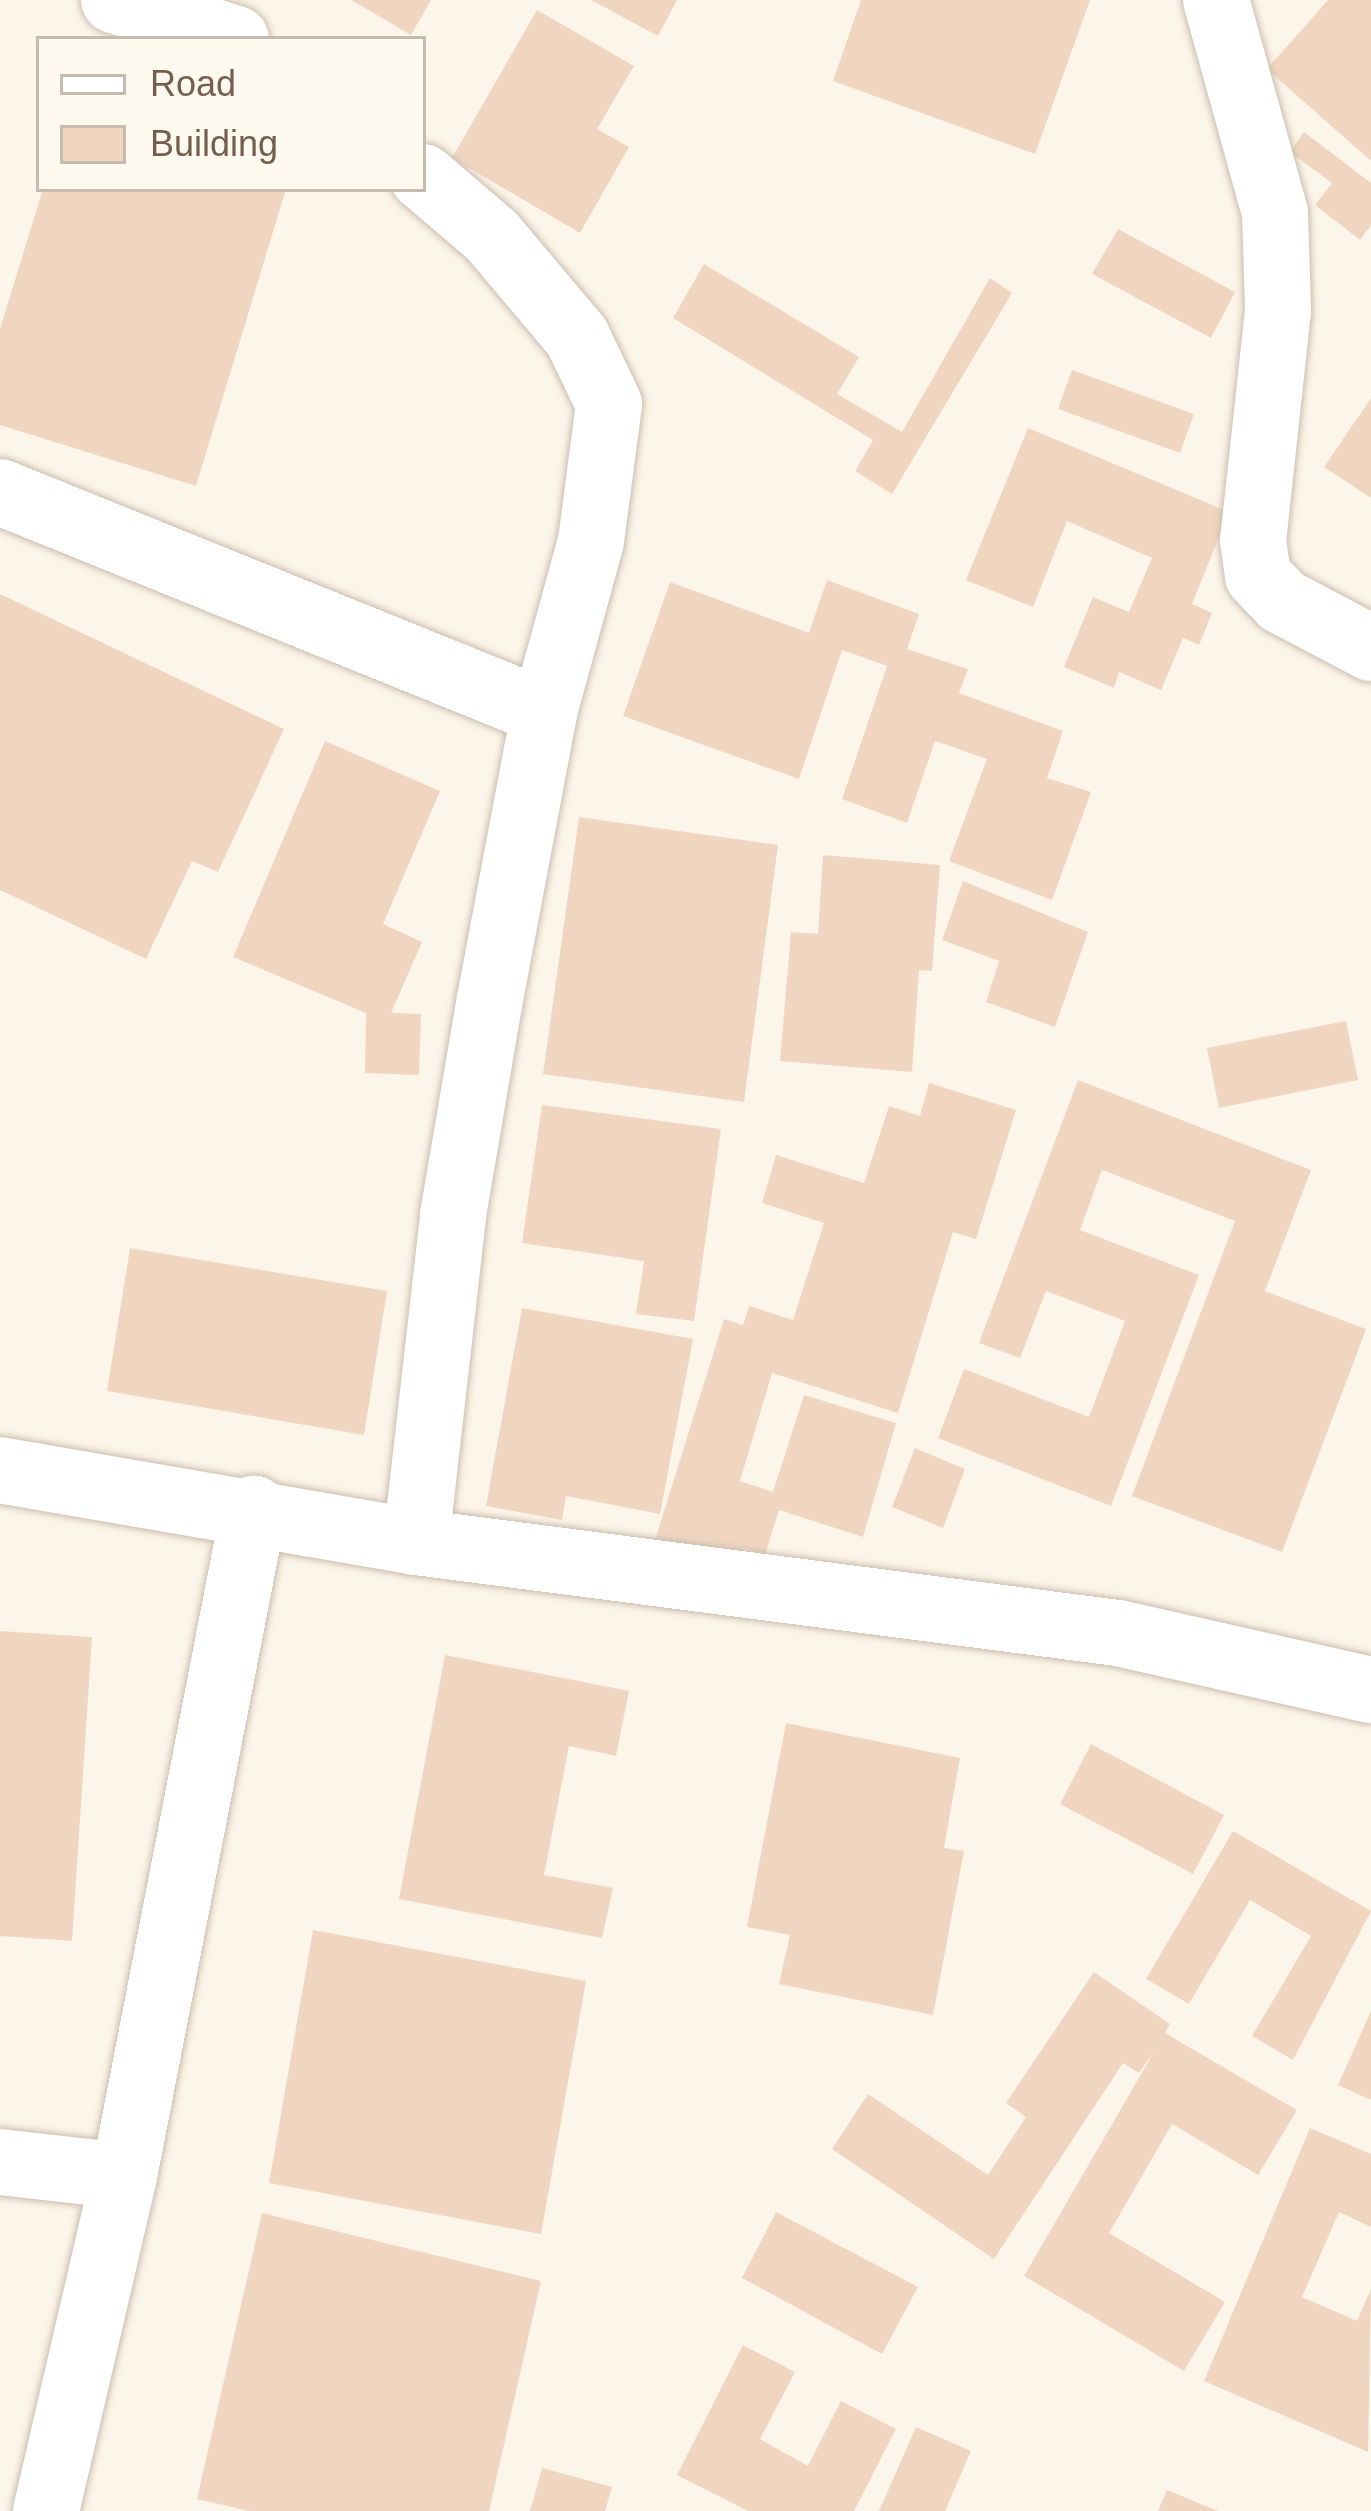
<!DOCTYPE html>
<style>
body{margin:0}
#map{position:relative;width:1371px;height:2511px;overflow:hidden;background:#fcf5e9;font-family:Arial,sans-serif}
div>[style]{position:absolute}
.building>*{inset:0;background:#f0d6c1}
.roads{filter:drop-shadow(0 0 3px #cdbeaf) drop-shadow(0 0 3px #cdbeaf)}
.minor>*{height:66px;margin:-33px;padding:0 33px;transform-origin:33px;border-radius:33px;background:#fff}
span{translate:-50% -50%;white-space:nowrap;text-align:center;line-height:1.15;-webkit-text-stroke:9px #fef9ef;paint-order:stroke}
.legend{position:absolute;left:36px;top:36px;width:390px;height:156px;box-sizing:border-box;background:#fef9ef;border:3px solid #c7bbae;margin:0;padding:15px 21px;list-style:none;font-size:36px;color:#755e4d}
.legend li{display:flex;align-items:center;gap:24px;height:60px}
.legend b{width:60px;border:3px solid #c7bbae}
</style>
<div id="map">
<div class="building">
<div style="clip-path:polygon(351px 0,431px 0,411px 35px)"></div>
<div style="clip-path:polygon(591px 0,677px 0,658px 36px)"></div>
<div style="clip-path:polygon(861px 0,1090px 0,1035px 154px,833px 81px)"></div>
<div style="clip-path:polygon(1328px 0,1371px 0,1371px 161px,1267px 69px)"></div>
<div style="clip-path:polygon(537px 10px,634px 66px,597px 129px,629px 147px,580px 233px,452px 158px)"></div>
<div style="clip-path:polygon(1304px 132px,1371px 183px,1371px 225px,1360px 240px,1315px 205px,1332px 183px,1290px 152px)"></div>
<div style="clip-path:polygon(43px 189px,286px 189px,196px 486px,0 425px,0 329px)"></div>
<div style="clip-path:polygon(1118px 229px,1235px 292px,1211px 338px,1092px 274px)"></div>
<div style="clip-path:polygon(704px 264px,859px 357px,837px 394px,902px 432px,990px 278px,1012px 293px,892px 494px,855px 471px,873px 440px,673px 318px)"></div>
<div style="clip-path:polygon(1072px 370px,1194px 414px,1180px 453px,1058px 409px)"></div>
<div style="clip-path:polygon(1371px 398px,1371px 498px,1324px 467px)"></div>
<div style="clip-path:polygon(1028px 428px,1229px 512px,1192px 604px,1212px 613px,1199px 645px,1183px 638px,1161px 690px,1119px 672px,1114px 688px,1064px 667px,1093px 597px,1129px 612px,1152px 558px,1067px 521px,1033px 607px,966px 580px)"></div>
<div style="clip-path:polygon(827px 580px,919px 614px,907px 649px,968px 669px,959px 693px,1063px 731px,1047px 778px,1091px 792px,1052px 900px,949px 861px,987px 759px,935px 741px,907px 823px,842px 799px,887px 666px,842px 650px,799px 779px,623px 716px,670px 582px,809px 633px)"></div>
<div style="clip-path:polygon(0 594px,284px 729px,218px 872px,192px 861px,146px 959px,0 890px)"></div>
<div style="clip-path:polygon(325px 741px,440px 791px,383px 924px,422px 942px,391px 1013px,421px 1014px,419px 1075px,365px 1073px,366px 1013px,233px 957px)"></div>
<div style="clip-path:polygon(579px 817px,778px 845px,744px 1102px,543px 1074px)"></div>
<div style="clip-path:polygon(823px 855px,940px 865px,932px 971px,919px 970px,912px 1072px,780px 1061px,791px 932px,818px 934px)"></div>
<div style="clip-path:polygon(963px 881px,1088px 932px,1055px 1027px,986px 1002px,999px 961px,942px 940px)"></div>
<div style="clip-path:polygon(1346px 1021px,1358px 1080px,1219px 1108px,1207px 1048px)"></div>
<div style="clip-path:polygon(1078px 1080px,1311px 1170px,1265px 1291px,1366px 1329px,1282px 1552px,1132px 1496px,1235px 1221px,1102px 1170px,1080px 1230px,1199px 1275px,1111px 1506px,938px 1438px,964px 1369px,1089px 1417px,1125px 1321px,1046px 1291px,1020px 1358px,979px 1343px)"></div>
<div style="clip-path:polygon(929px 1083px,1016px 1110px,976px 1239px,953px 1232px,898px 1413px,772px 1373px,740px 1481px,773px 1492px,804px 1395px,896px 1423px,863px 1537px,779px 1510px,765px 1555px,744px 1548px,736px 1579px,651px 1553px,724px 1319px,743px 1325px,749px 1306px,793px 1320px,824px 1223px,762px 1203px,776px 1155px,864px 1183px,889px 1106px,920px 1116px)"></div>
<div style="clip-path:polygon(542px 1105px,721px 1129px,694px 1321px,636px 1314px,644px 1261px,522px 1243px)"></div>
<div style="clip-path:polygon(130px 1248px,387px 1291px,364px 1435px,107px 1391px)"></div>
<div style="clip-path:polygon(522px 1308px,693px 1339px,660px 1514px,566px 1496px,562px 1520px,486px 1506px)"></div>
<div style="clip-path:polygon(915px 1448px,965px 1469px,943px 1528px,892px 1507px)"></div>
<div style="clip-path:polygon(0 1631px,92px 1637px,72px 1941px,0 1936px)"></div>
<div style="clip-path:polygon(445px 1655px,629px 1691px,616px 1756px,569px 1746px,544px 1875px,613px 1888px,602px 1938px,399px 1899px)"></div>
<div style="clip-path:polygon(786px 1723px,960px 1758px,944px 1848px,964px 1851px,933px 2015px,779px 1984px,790px 1935px,747px 1927px)"></div>
<div style="clip-path:polygon(1091px 1744px,1224px 1815px,1193px 1874px,1060px 1804px)"></div>
<div style="clip-path:polygon(1233px 1831px,1371px 1911px,1293px 2060px,1252px 2036px,1311px 1936px,1250px 1900px,1189px 2004px,1146px 1979px)"></div>
<div style="clip-path:polygon(313px 1930px,586px 1981px,541px 2234px,269px 2183px)"></div>
<div style="clip-path:polygon(1094px 1972px,1170px 2024px,1165px 2033px,1297px 2110px,1258px 2175px,1172px 2124px,1109px 2233px,1225px 2302px,1184px 2371px,1024px 2276px,1154px 2052px,1139px 2073px,1123px 2063px,994px 2259px,832px 2149px,868px 2094px,988px 2175px,1026px 2117px,1006px 2103px)"></div>
<div style="clip-path:polygon(1371px 2011px,1371px 2100px,1338px 2085px)"></div>
<div style="clip-path:polygon(1310px 2128px,1371px 2154px,1371px 2227px,1339px 2212px,1302px 2297px,1357px 2321px,1371px 2289px,1368px 2452px,1204px 2381px)"></div>
<div style="clip-path:polygon(776px 2212px,918px 2287px,882px 2354px,742px 2278px)"></div>
<div style="clip-path:polygon(262px 2213px,541px 2281px,489px 2511px,249px 2511px,197px 2499px)"></div>
<div style="clip-path:polygon(743px 2345px,795px 2372px,760px 2439px,808px 2466px,841px 2401px,896px 2429px,854px 2511px,748px 2511px,677px 2475px)"></div>
<div style="clip-path:polygon(916px 2427px,971px 2451px,945px 2511px,879px 2511px)"></div>
<div style="clip-path:polygon(542px 2468px,612px 2487px,605px 2511px,530px 2511px)"></div>
<div style="clip-path:polygon(1167px 2490px,1218px 2511px,1158px 2511px)"></div>
</div>
<div class="roads">
<div class="minor">
<div style="left:114px;top:0;width:128px;rotate:17.7deg"></div>
<div style="left:1216px;top:0;width:221px;rotate:74.5deg"></div>
<div style="left:1275px;top:213px;width:98px;rotate:88.2deg"></div>
<div style="left:1278px;top:311px;width:230px;rotate:96.2deg"></div>
<div style="left:1253px;top:540px;width:36px;rotate:82deg"></div>
<div style="left:1258px;top:576px;width:35px;rotate:46deg"></div>
<div style="left:1282px;top:601px;width:101px;rotate:27.8deg"></div>
<div style="left:0;top:492px;width:587px;rotate:22.02deg"></div>
<div style="left:0;top:1470px;width:422px;rotate:9.8deg"></div>
<div style="left:416px;top:1542px;width:708px;rotate:7.39deg"></div>
<div style="left:1118px;top:1633px;width:259px;rotate:12.7deg"></div>
<div style="left:416px;top:1542px;width:329px;rotate:-83.5deg"></div>
<div style="left:453px;top:1215px;width:219px;rotate:-80.3deg"></div>
<div style="left:490px;top:999px;width:292px;rotate:-79.3deg"></div>
<div style="left:544px;top:712px;width:177px;rotate:-74.6deg"></div>
<div style="left:591px;top:541px;width:138px;rotate:-82.5deg"></div>
<div style="left:609px;top:404px;width:74px;rotate:-115.5deg"></div>
<div style="left:577px;top:337px;width:132px;rotate:-130.1deg"></div>
<div style="left:492px;top:236px;width:91px;rotate:-139.5deg"></div>
<div style="left:0;top:2162px;width:125px;rotate:6.4deg"></div>
<div style="left:46px;top:2511px;width:344px;rotate:-76.9deg"></div>
<div style="left:124px;top:2176px;width:680px;rotate:-78.97deg"></div>
</div>
</div>
<ul class="legend">
<li><b style="height:15px;background:#fff"></b>Road</li>
<li><b style="height:33px;background:#f0d6c1"></b>Building</li>
</ul>
</div>
